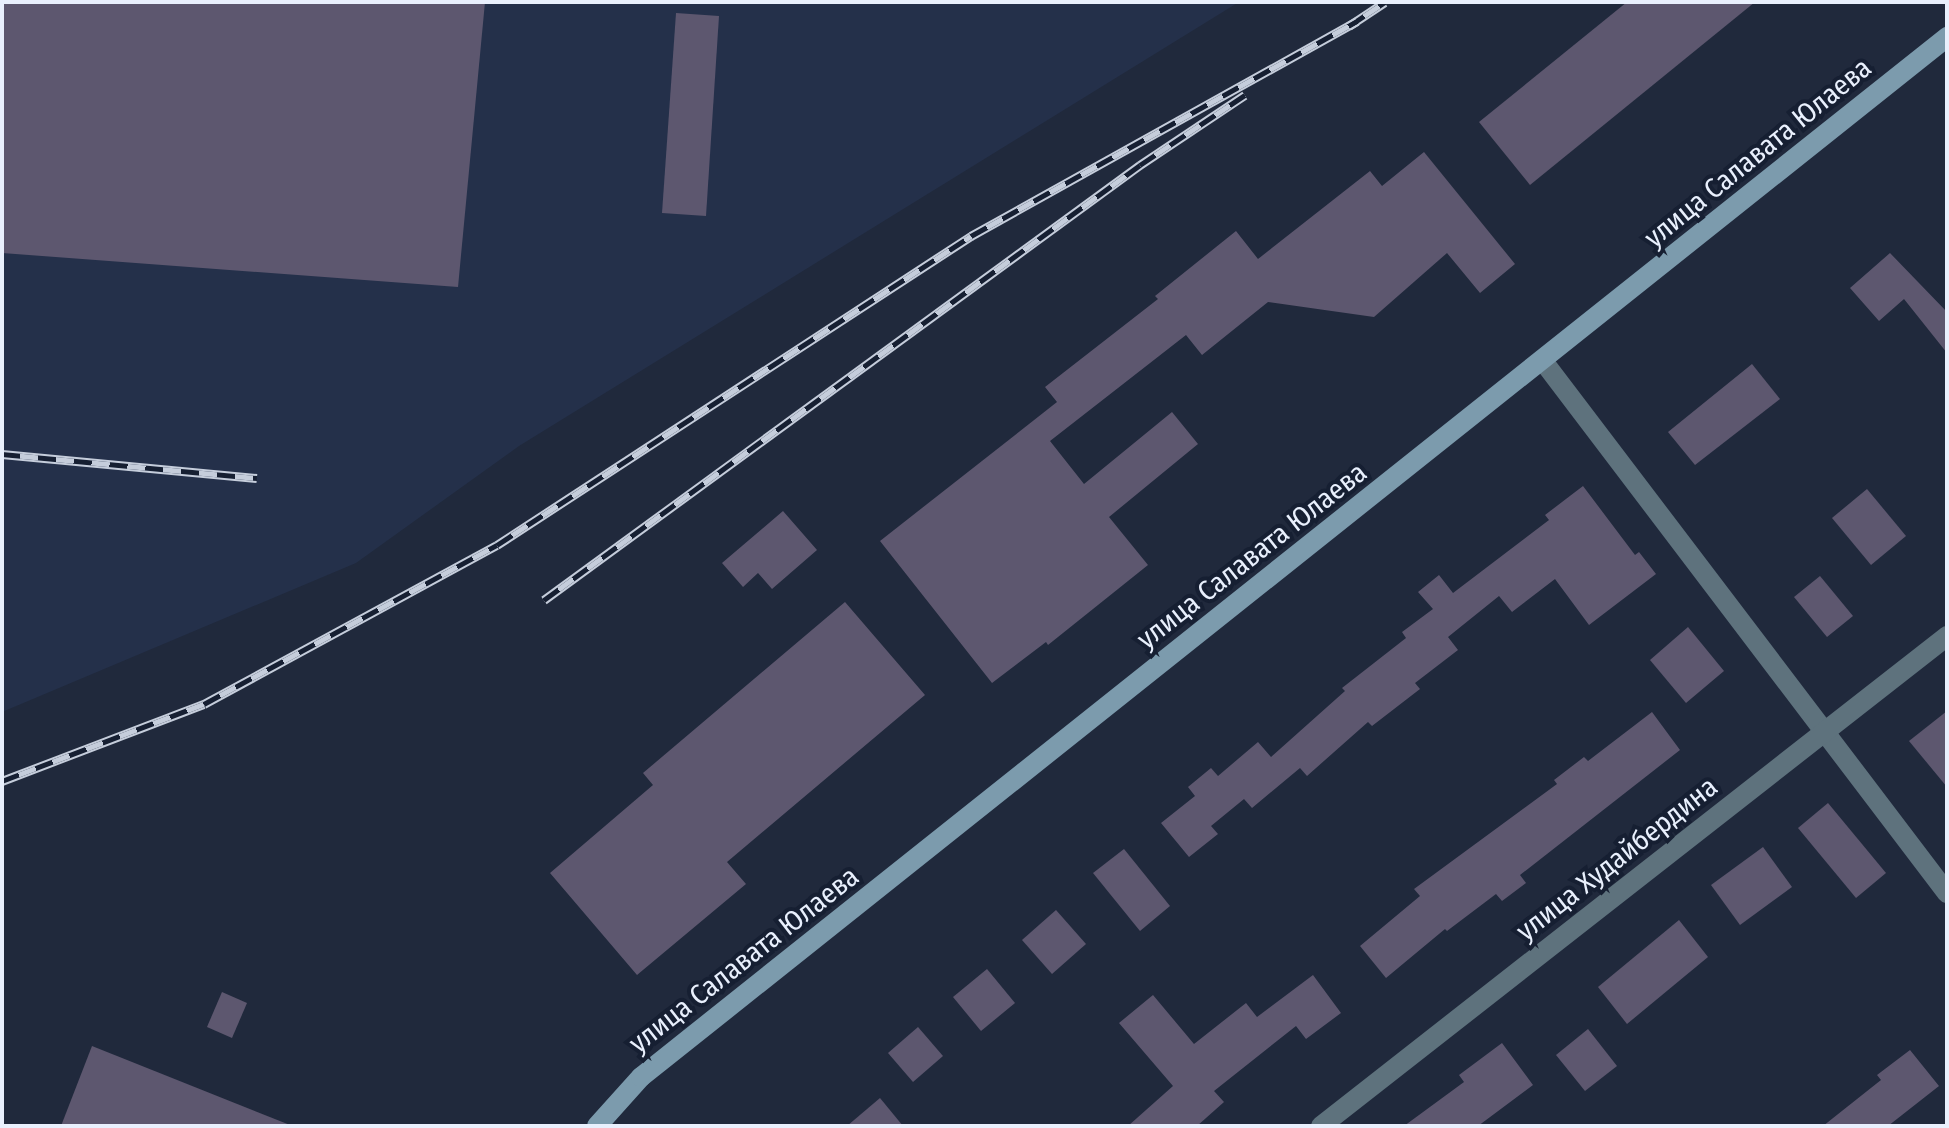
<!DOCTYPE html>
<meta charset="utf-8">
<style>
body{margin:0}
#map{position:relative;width:1949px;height:1128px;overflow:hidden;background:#20293c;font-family:"Fira Sans Condensed",sans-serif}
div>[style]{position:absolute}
.built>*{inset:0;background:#24304a}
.building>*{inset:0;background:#5d576f}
.street>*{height:20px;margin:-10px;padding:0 10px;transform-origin:10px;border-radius:10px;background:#5e727d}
.secondary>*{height:20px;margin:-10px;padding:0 10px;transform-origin:10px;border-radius:10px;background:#7c9bad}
.rail>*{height:9px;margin-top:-4.5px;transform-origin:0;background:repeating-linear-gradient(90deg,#161f32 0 18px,#c5cddb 0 36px);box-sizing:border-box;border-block:2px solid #c5cddb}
span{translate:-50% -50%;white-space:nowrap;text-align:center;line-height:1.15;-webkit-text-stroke:8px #161f32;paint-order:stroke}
.street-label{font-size:28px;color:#e9f0fd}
.frame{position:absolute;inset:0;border:4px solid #e9f0fd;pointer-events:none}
</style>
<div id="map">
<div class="built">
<div style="clip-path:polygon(2px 2px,1239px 2px,519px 446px,356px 563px,2px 712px)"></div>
</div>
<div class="building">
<div style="clip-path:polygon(2px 2px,485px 2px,458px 287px,2px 253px)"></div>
<div style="clip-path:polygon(1627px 2px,1755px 2px,1530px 185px,1479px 122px)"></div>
<div style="clip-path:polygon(676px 13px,719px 16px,706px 216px,662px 213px)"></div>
<div style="clip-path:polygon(1424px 152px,1515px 264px,1480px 293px,1447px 253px,1374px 317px,1268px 302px,1202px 355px,1186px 335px,1050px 441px,1084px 484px,1172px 412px,1198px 444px,1109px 517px,1148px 565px,1048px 645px,1046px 642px,992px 683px,880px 541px,1057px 402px,1045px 387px,1158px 299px,1155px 296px,1236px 231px,1258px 259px,1370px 171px,1382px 186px)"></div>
<div style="clip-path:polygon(1890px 253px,1947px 312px,1947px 353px,1904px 299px,1879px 321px,1850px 288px)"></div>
<div style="clip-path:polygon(1752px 364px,1780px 399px,1695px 465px,1668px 432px)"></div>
<div style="clip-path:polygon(1583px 486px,1635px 555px,1639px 552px,1656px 574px,1589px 625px,1555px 579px,1512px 612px,1499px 596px,1448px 637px,1458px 650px,1415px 683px,1420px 689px,1372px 726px,1368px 722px,1307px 776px,1300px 768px,1252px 808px,1244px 799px,1211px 826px,1218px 834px,1189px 857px,1161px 823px,1195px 796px,1188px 787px,1211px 768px,1218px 776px,1258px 742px,1271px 757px,1345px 691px,1342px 688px,1406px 638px,1402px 632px,1433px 609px,1418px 592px,1439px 575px,1453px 593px,1549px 520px,1545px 515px)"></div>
<div style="clip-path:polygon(1867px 489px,1906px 536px,1871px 565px,1832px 518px)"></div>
<div style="clip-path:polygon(783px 511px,817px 550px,772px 589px,758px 573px,743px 587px,722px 563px)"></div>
<div style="clip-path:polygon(1820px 576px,1853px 616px,1827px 637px,1794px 597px)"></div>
<div style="clip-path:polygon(845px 602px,925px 695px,727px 862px,746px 884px,637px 975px,550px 873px,653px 785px,643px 773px)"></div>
<div style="clip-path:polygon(1688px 627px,1724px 671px,1686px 703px,1650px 660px)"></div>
<div style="clip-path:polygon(1947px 711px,1947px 787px,1909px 741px)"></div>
<div style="clip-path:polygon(1652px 712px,1680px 750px,1520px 875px,1526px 883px,1502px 901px,1496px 894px,1447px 931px,1445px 929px,1386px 978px,1360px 946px,1420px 896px,1414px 889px,1557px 784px,1554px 780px,1584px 757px,1588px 761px)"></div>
<div style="clip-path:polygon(1828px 803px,1886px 873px,1856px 898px,1798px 828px)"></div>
<div style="clip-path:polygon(1763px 847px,1792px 887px,1740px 925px,1711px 885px)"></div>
<div style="clip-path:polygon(1124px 849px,1170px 906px,1140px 931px,1093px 873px)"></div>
<div style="clip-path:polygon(1056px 910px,1086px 944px,1052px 974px,1022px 940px)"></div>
<div style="clip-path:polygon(1679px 920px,1708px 957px,1627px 1024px,1598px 987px)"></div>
<div style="clip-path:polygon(987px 969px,1015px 1003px,981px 1031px,953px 997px)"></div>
<div style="clip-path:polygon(1313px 975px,1341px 1013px,1306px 1039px,1296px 1026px,1214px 1091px,1224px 1102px,1197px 1126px,1128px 1126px,1173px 1086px,1119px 1023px,1153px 995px,1194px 1044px,1246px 1003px,1257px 1017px)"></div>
<div style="clip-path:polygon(222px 992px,247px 1003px,232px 1038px,207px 1027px)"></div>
<div style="clip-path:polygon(918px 1027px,943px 1056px,913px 1082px,888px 1053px)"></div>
<div style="clip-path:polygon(1588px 1029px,1617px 1066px,1585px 1091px,1556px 1055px)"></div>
<div style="clip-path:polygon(1502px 1043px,1533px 1085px,1478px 1126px,1404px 1126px,1464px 1082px,1459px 1075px)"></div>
<div style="clip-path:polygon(92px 1046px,290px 1125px,289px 1126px,61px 1126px)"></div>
<div style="clip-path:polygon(1910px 1050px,1939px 1086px,1888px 1126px,1823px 1126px,1881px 1080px,1877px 1075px)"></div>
<div style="clip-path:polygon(880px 1098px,903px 1126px,847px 1126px)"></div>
</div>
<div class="street">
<div style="left:1543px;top:361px;width:668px;rotate:52.79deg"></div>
<div style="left:1321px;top:1126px;width:795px;rotate:-38.05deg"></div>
</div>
<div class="secondary">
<div style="left:597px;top:1126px;width:66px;rotate:-48.1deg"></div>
<div style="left:641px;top:1077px;width:1670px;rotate:-38.53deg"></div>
</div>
<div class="rail">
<div style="left:1349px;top:26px;width:43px;rotate:-33.7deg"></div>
<div style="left:2px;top:454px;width:256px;rotate:5.4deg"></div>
<div style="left:544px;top:600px;width:738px;rotate:-36.12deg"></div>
<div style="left:1140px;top:165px;width:126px;rotate:-33.7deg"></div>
<div style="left:2px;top:781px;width:216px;rotate:-20.9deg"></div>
<div style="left:204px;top:704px;width:333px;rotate:-28.5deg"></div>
<div style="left:497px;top:545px;width:566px;rotate:-33.1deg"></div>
<div style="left:971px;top:236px;width:442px;rotate:-29.1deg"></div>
</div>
<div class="street-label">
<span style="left:1758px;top:153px;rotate:-39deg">улица Салавата Юлаева</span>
<span style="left:1252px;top:556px;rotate:-38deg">улица Салавата Юлаева</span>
<span style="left:1617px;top:859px;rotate:-38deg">улица Худайбердина</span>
<span style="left:744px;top:960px;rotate:-38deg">улица Салавата Юлаева</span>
</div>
<div class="frame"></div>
</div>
